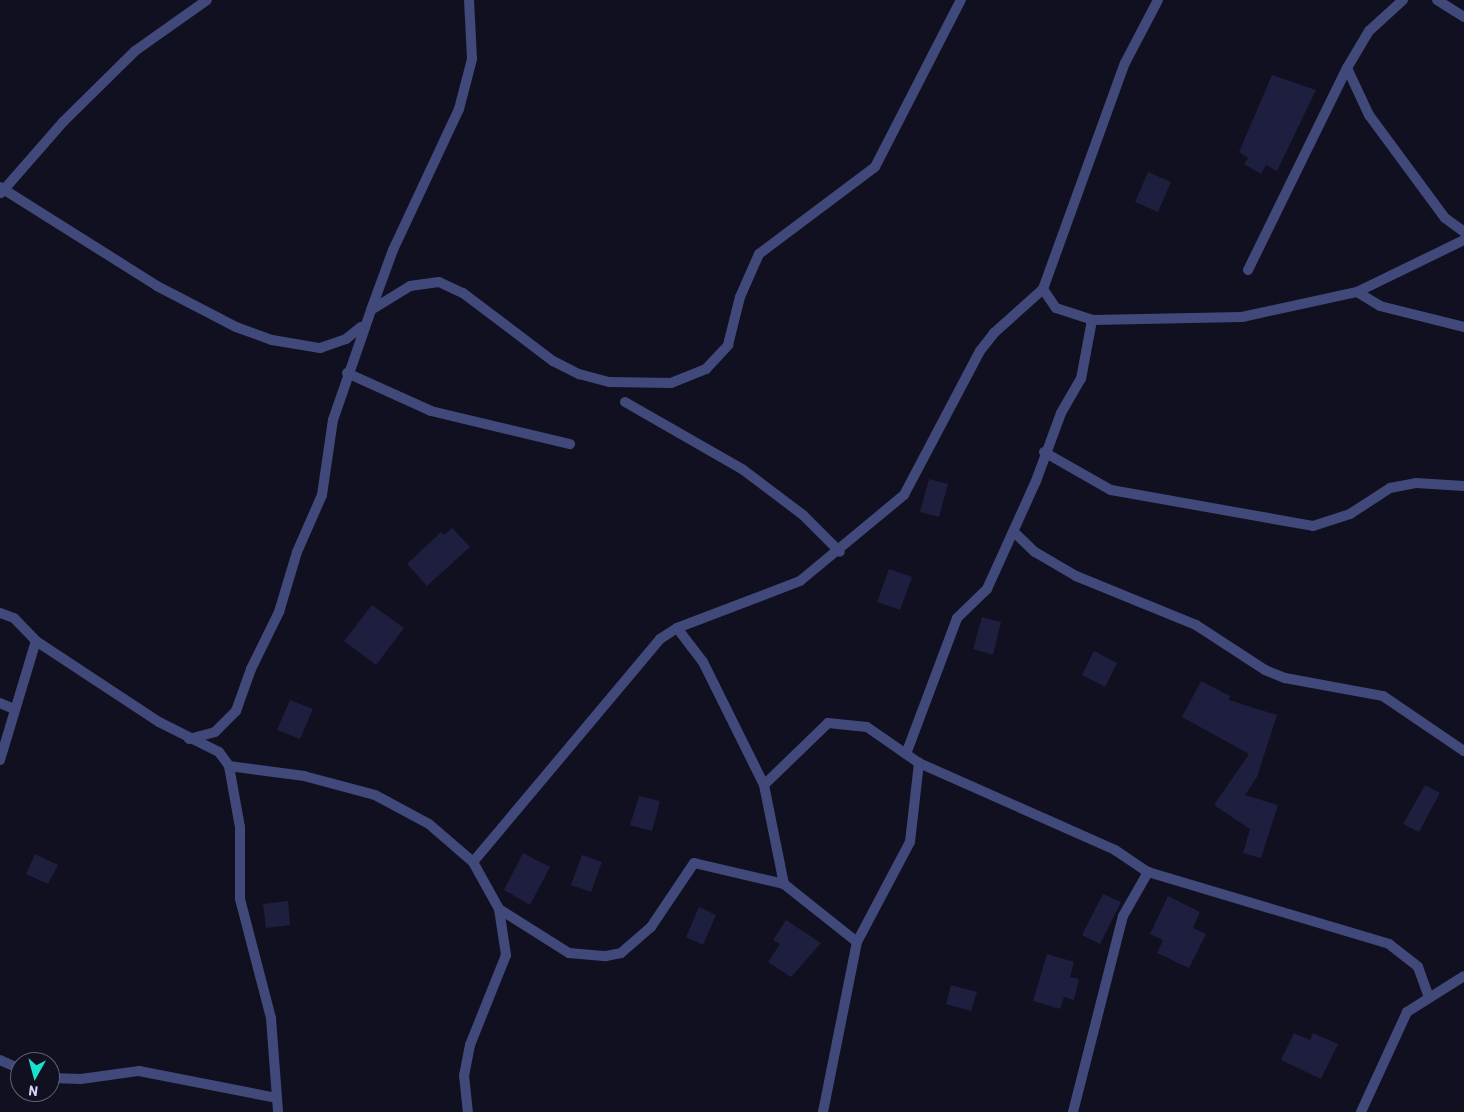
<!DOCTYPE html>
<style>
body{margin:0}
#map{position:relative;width:1464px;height:1112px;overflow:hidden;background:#101020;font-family:Barlow,sans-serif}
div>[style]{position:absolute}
.building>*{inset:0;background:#1e1e3f}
.street>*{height:10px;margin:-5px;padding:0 5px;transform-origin:5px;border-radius:5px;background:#40497a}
span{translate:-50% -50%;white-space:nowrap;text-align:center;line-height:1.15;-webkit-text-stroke:4.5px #101020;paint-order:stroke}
.north{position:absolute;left:10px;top:1052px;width:50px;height:50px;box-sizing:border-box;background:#101020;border:1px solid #5e6077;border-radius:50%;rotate:187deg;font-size:14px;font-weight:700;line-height:20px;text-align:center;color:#d4d7fa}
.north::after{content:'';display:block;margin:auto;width:18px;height:22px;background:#19e1ce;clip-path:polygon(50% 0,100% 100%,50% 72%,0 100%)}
</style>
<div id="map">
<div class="building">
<div style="clip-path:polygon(1272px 75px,1316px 90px,1277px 171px,1266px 165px,1261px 174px,1244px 164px,1248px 158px,1239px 152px)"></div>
<div style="clip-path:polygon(1148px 172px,1171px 182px,1158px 212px,1135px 202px)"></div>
<div style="clip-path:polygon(929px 479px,948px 484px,939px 517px,920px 512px)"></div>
<div style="clip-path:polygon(452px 528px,470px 547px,427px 586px,407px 564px,441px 532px,444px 535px)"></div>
<div style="clip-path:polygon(889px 569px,912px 577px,900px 610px,877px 602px)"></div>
<div style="clip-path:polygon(372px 605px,404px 628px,376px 665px,344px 641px)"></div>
<div style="clip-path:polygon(982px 617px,1001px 622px,993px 655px,973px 649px)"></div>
<div style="clip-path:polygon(1094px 651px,1117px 663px,1105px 687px,1082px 675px)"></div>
<div style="clip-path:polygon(1201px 681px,1230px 696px,1229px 700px,1277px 715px,1257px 777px,1245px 795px,1278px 805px,1261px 858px,1243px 853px,1250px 829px,1214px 805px,1249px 754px,1182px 717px)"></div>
<div style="clip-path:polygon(290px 700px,313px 709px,300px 739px,277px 730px)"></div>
<div style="clip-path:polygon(1425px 785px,1440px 793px,1419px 832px,1403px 824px)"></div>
<div style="clip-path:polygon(639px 796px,660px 801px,652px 831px,630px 825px)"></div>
<div style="clip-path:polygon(523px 853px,550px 867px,530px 905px,504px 890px)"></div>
<div style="clip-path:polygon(35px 854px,58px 865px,48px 884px,26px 874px)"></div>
<div style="clip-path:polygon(582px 855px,602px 862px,591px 892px,571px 885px)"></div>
<div style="clip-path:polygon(1103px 894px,1121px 902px,1100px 944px,1082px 935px)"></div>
<div style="clip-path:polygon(1168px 896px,1200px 912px,1193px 928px,1206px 934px,1189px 968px,1157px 953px,1163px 940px,1150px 934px)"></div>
<div style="clip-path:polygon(288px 901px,290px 925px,266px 928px,263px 904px)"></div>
<div style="clip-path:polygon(699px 907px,716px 915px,703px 945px,686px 937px)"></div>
<div style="clip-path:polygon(786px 920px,821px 943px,791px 977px,768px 962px,780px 944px,773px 940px)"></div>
<div style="clip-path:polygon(1047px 954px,1074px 962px,1070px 977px,1079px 979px,1074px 1000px,1064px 997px,1060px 1009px,1033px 1001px)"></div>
<div style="clip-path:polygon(951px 985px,977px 992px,971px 1011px,946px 1004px)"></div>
<div style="clip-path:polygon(1294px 1033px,1310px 1040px,1313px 1033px,1338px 1044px,1321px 1079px,1281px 1060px)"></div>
</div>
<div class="street">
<div style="left:1437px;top:0;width:32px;rotate:32deg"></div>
<div style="left:1347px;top:68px;width:52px;rotate:64.9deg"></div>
<div style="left:1369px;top:115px;width:128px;rotate:53.6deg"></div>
<div style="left:1445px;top:218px;width:24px;rotate:36deg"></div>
<div style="left:0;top:187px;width:186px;rotate:32.2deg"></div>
<div style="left:157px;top:286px;width:89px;rotate:27.4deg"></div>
<div style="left:236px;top:327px;width:38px;rotate:20deg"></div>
<div style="left:272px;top:340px;width:49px;rotate:9.5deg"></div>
<div style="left:320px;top:348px;width:28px;rotate:-19deg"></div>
<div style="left:346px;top:339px;width:19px;rotate:-39deg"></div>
<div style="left:1px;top:193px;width:94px;rotate:-48.9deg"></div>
<div style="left:63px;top:122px;width:101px;rotate:-44.6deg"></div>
<div style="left:135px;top:51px;width:88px;rotate:-35.3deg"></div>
<div style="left:1248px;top:270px;width:225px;rotate:-63.9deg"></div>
<div style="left:1347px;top:68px;width:43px;rotate:-59.3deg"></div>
<div style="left:1369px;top:31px;width:46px;rotate:-42.4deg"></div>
<div style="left:1043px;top:289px;width:23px;rotate:56deg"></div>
<div style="left:1056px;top:308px;width:38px;rotate:18deg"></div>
<div style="left:1092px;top:320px;width:150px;rotate:-1.1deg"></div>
<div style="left:1242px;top:317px;width:118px;rotate:-12.3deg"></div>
<div style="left:1357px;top:292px;width:119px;rotate:-25.9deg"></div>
<div style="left:1357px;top:292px;width:27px;rotate:31deg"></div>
<div style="left:1380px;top:306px;width:87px;rotate:14deg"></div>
<div style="left:371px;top:310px;width:64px;rotate:-69.9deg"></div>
<div style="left:393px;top:250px;width:156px;rotate:-64.9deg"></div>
<div style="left:459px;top:109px;width:52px;rotate:-75.4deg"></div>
<div style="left:472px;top:59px;width:59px;rotate:-92.9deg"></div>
<div style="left:347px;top:373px;width:92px;rotate:24.3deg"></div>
<div style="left:431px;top:411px;width:143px;rotate:13.4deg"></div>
<div style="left:625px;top:402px;width:135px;rotate:29.8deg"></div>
<div style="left:742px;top:469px;width:76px;rotate:37deg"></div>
<div style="left:803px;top:515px;width:52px;rotate:45deg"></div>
<div style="left:1044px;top:452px;width:77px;rotate:29.6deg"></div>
<div style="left:1111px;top:490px;width:205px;rotate:10.1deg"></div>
<div style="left:1313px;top:526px;width:39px;rotate:-18deg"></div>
<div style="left:1350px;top:514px;width:48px;rotate:-33deg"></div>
<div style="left:1390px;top:488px;width:26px;rotate:-11deg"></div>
<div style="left:1416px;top:483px;width:48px;rotate:3.6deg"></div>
<div style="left:1014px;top:532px;width:29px;rotate:44deg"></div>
<div style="left:1035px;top:552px;width:48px;rotate:30.3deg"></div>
<div style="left:1076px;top:576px;width:130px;rotate:22.2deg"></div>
<div style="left:1196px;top:625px;width:82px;rotate:33.1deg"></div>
<div style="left:1265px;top:670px;width:22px;rotate:22deg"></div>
<div style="left:1285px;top:678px;width:100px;rotate:10.4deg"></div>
<div style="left:1383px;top:696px;width:98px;rotate:34.2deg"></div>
<div style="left:0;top:613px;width:15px;rotate:20deg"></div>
<div style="left:14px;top:618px;width:32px;rotate:46deg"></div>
<div style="left:36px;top:641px;width:147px;rotate:33.4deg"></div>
<div style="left:159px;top:722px;width:67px;rotate:26.6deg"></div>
<div style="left:219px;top:752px;width:17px;rotate:54deg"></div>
<div style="left:229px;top:766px;width:62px;rotate:79.8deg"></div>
<div style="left:240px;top:827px;width:72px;rotate:90deg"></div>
<div style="left:240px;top:899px;width:123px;rotate:75.4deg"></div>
<div style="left:271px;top:1018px;width:94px;rotate:85.7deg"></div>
<div style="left:677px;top:628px;width:43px;rotate:52.6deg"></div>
<div style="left:703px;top:662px;width:137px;rotate:63.6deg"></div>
<div style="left:764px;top:785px;width:101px;rotate:78.6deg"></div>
<div style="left:784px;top:884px;width:93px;rotate:38.5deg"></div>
<div style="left:0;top:703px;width:13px;rotate:23deg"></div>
<div style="left:189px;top:739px;width:27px;rotate:-15deg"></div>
<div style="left:215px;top:732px;width:30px;rotate:-45deg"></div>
<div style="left:236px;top:711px;width:45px;rotate:-70.3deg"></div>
<div style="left:251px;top:669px;width:64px;rotate:-63.8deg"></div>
<div style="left:279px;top:612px;width:63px;rotate:-73.3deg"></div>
<div style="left:297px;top:552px;width:62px;rotate:-66.3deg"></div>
<div style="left:322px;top:495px;width:76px;rotate:-81.7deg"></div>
<div style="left:333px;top:420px;width:116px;rotate:-70.9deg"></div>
<div style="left:371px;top:310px;width:46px;rotate:-31.6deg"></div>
<div style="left:410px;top:286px;width:29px;rotate:-8deg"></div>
<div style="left:439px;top:282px;width:26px;rotate:25deg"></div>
<div style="left:463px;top:293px;width:113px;rotate:37.1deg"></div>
<div style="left:553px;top:361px;width:29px;rotate:27deg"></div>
<div style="left:579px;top:374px;width:31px;rotate:15deg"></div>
<div style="left:609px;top:382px;width:62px;rotate:0.9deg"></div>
<div style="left:671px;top:383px;width:38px;rotate:-22deg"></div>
<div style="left:706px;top:369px;width:33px;rotate:-47deg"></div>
<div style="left:728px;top:345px;width:49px;rotate:-76deg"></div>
<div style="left:740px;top:297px;width:47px;rotate:-66.2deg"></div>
<div style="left:759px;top:254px;width:145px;rotate:-36.9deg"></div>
<div style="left:875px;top:167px;width:188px;rotate:-62.8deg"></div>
<div style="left:906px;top:754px;width:145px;rotate:-69.4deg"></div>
<div style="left:957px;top:618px;width:42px;rotate:-44deg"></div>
<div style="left:987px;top:589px;width:119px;rotate:-65.6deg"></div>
<div style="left:1036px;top:481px;width:72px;rotate:-69.8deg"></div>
<div style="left:1061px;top:413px;width:39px;rotate:-60deg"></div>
<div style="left:1081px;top:379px;width:60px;rotate:-79.4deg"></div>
<div style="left:0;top:760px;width:124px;rotate:-73.2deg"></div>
<div style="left:229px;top:766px;width:76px;rotate:7.6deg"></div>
<div style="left:304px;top:776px;width:73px;rotate:15deg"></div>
<div style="left:375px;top:795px;width:61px;rotate:28.2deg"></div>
<div style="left:429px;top:824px;width:58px;rotate:40.8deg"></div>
<div style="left:473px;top:862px;width:54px;rotate:61deg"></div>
<div style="left:499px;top:909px;width:47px;rotate:81.3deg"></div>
<div style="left:506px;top:955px;width:97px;rotate:111.8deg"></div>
<div style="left:470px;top:1045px;width:31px;rotate:101deg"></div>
<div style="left:464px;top:1075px;width:37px;rotate:84deg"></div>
<div style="left:764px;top:785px;width:89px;rotate:-44.1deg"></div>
<div style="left:828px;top:723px;width:39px;rotate:6deg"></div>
<div style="left:867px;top:727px;width:63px;rotate:34.7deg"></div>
<div style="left:919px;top:763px;width:214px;rotate:23.9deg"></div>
<div style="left:1115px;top:850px;width:40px;rotate:34deg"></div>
<div style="left:1148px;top:872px;width:252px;rotate:16.6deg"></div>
<div style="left:1389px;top:944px;width:37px;rotate:38deg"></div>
<div style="left:1418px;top:967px;width:30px;rotate:70deg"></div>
<div style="left:473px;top:862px;width:291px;rotate:-50deg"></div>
<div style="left:660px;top:639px;width:20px;rotate:-33deg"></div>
<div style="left:677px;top:628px;width:132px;rotate:-20.9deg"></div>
<div style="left:800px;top:581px;width:135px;rotate:-39.6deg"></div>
<div style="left:904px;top:495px;width:163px;rotate:-62.2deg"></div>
<div style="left:980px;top:351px;width:23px;rotate:-52deg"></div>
<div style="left:994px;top:333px;width:66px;rotate:-41.9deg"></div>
<div style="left:1043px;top:289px;width:240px;rotate:-70.1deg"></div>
<div style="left:1125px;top:63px;width:71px;rotate:-62.4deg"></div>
<div style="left:499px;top:909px;width:83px;rotate:32.2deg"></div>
<div style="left:569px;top:953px;width:37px;rotate:5deg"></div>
<div style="left:606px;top:956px;width:15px;rotate:-11deg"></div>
<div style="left:621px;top:953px;width:40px;rotate:-41deg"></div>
<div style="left:651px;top:927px;width:77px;rotate:-56.1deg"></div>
<div style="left:694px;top:863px;width:92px;rotate:13.1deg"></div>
<div style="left:0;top:1060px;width:22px;rotate:24deg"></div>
<div style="left:50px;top:1078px;width:31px;rotate:2deg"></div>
<div style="left:81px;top:1079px;width:59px;rotate:-7.9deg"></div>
<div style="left:139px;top:1071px;width:140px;rotate:11.1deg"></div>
<div style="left:823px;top:1112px;width:173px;rotate:-78.7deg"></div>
<div style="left:857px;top:942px;width:113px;rotate:-62.1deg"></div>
<div style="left:910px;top:842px;width:80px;rotate:-83.5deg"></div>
<div style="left:1073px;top:1112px;width:202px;rotate:-75.7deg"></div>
<div style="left:1123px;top:916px;width:51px;rotate:-60.4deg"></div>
<div style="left:1361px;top:1112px;width:110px;rotate:-65.3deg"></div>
<div style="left:1407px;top:1012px;width:67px;rotate:-32.3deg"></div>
</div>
<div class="north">N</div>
</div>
